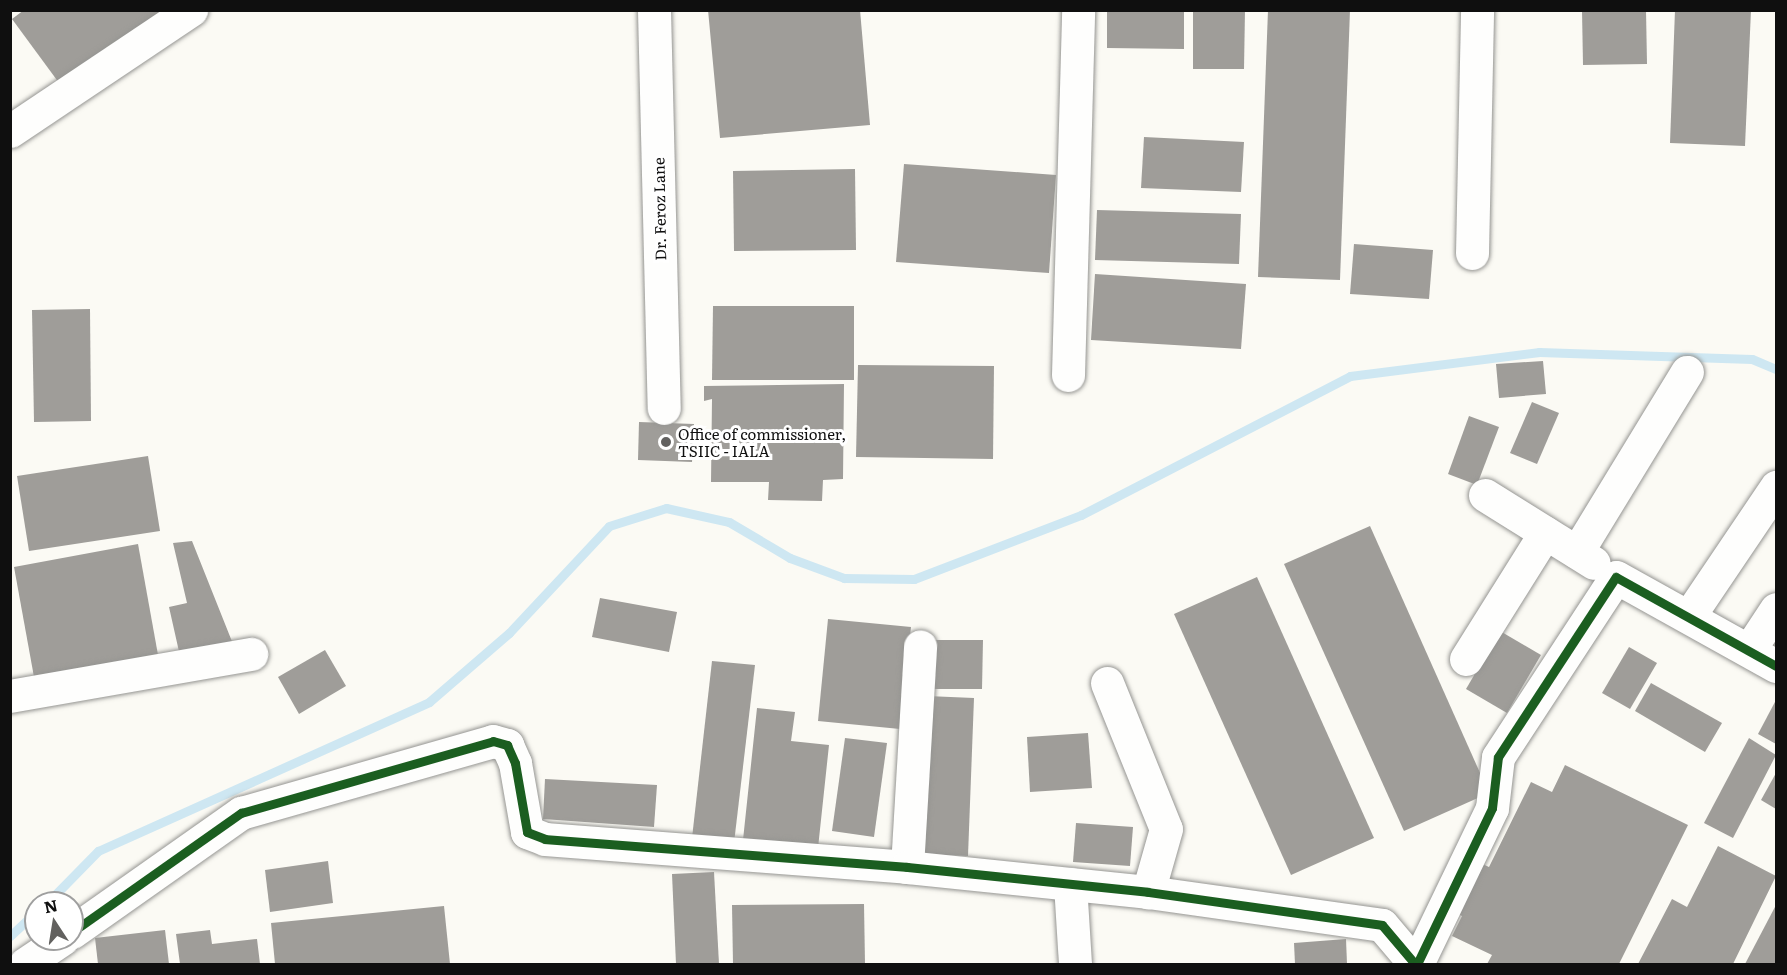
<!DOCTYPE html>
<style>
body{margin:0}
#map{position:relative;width:1787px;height:975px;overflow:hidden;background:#fbfaf4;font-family:Literata,serif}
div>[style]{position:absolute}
.stream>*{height:9px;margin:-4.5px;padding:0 4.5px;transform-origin:4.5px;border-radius:4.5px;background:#cee7f2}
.building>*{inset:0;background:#9f9d99}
.roads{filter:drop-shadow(0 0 2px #959592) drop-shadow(0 0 2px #959592)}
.minor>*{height:33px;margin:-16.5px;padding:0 16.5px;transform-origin:16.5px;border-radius:16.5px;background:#fefefd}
.cycleway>*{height:9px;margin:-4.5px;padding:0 4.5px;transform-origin:4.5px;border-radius:4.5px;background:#1b5e20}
.dots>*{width:16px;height:16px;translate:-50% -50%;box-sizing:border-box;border:3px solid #fff;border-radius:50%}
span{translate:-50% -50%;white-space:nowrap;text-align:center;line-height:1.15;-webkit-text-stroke:6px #fff;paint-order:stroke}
.street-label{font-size:15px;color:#0f0f0f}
.poi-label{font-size:15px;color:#0f0f0f}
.left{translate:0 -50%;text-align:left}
.frame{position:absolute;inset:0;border:12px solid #0f0f0f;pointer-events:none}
.north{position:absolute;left:24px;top:891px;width:60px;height:60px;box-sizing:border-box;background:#fff;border:2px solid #9f9f9f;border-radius:50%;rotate:348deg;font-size:16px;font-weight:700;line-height:24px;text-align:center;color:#0f0f0f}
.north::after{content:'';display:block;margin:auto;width:21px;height:27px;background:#62615f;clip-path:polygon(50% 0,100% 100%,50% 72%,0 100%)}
</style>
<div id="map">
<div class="stream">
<div style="left:47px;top:903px;width:73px;rotate:-45.6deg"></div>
<div style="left:98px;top:851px;width:363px;rotate:-24.2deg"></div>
<div style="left:429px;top:702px;width:106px;rotate:-40.8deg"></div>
<div style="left:509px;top:633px;width:146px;rotate:-46.9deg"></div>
<div style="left:609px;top:526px;width:60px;rotate:-17.5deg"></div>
<div style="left:666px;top:508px;width:65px;rotate:12.5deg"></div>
<div style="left:729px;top:522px;width:71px;rotate:30.5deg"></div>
<div style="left:790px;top:558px;width:58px;rotate:20.3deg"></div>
<div style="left:844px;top:578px;width:70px;rotate:0.8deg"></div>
<div style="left:914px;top:579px;width:179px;rotate:-21deg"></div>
<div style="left:1081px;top:515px;width:303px;rotate:-27.3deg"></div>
<div style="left:1350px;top:376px;width:191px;rotate:-7.2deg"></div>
<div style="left:1539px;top:352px;width:213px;rotate:1.9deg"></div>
<div style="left:1752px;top:359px;width:26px;rotate:23deg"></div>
<div style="left:10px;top:936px;width:35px;rotate:-43deg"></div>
</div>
<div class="building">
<div style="clip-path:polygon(24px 10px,168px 10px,62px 87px,12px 19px)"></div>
<div style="clip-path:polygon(708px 10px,860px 10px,870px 125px,720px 138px)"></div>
<div style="clip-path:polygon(1107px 10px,1184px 10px,1184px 49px,1107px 48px)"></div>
<div style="clip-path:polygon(1193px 10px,1245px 10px,1244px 69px,1193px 69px)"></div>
<div style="clip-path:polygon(1268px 10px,1350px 10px,1340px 280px,1258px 277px)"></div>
<div style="clip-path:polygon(1582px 10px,1646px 10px,1647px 64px,1583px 65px)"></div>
<div style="clip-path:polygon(1675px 10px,1751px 10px,1745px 146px,1670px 143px)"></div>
<div style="clip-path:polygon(1144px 137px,1244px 142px,1241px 192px,1141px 188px)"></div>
<div style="clip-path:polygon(904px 164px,1056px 175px,1049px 273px,896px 262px)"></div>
<div style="clip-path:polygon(855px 169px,856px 250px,734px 251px,733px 171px)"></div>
<div style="clip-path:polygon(1097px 210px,1241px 214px,1239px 264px,1095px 260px)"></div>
<div style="clip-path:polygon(1354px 244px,1433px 250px,1429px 299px,1350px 294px)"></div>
<div style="clip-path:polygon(1095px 274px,1246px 284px,1241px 349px,1091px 340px)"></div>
<div style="clip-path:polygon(713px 306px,854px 306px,854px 380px,712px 380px)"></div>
<div style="clip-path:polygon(90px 309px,91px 421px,34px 422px,32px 310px)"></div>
<div style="clip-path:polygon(1543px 361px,1546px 394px,1499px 398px,1496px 364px)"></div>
<div style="clip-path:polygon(858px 365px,994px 366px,993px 459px,856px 457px)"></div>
<div style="clip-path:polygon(844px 384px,843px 479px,823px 480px,822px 501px,768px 500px,769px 482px,711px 482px,712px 399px,704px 401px,704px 386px)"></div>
<div style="clip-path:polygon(1532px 402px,1559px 413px,1537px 464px,1510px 453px)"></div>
<div style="clip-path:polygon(1469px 416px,1499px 427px,1477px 485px,1448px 474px)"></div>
<div style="clip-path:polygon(639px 422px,694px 424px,692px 462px,638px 460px)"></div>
<div style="clip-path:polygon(148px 456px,160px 531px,29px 551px,17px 476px)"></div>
<div style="clip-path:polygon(1370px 526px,1489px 793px,1404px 831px,1284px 564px)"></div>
<div style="clip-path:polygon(192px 541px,233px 644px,180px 656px,169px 607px,187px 603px,173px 543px)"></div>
<div style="clip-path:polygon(138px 544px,160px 666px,36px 688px,14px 567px)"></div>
<div style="clip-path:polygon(1257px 577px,1374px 838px,1291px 875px,1174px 614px)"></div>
<div style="clip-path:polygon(600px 598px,677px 612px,669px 652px,592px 637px)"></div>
<div style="clip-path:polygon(828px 619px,911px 627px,900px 729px,818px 721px)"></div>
<div style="clip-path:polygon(1500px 631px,1541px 655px,1507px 713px,1466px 689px)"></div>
<div style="clip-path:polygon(928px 640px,983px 640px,982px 689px,928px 689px)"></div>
<div style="clip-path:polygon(1629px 647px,1657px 663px,1630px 709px,1602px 693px)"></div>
<div style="clip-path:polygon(325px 650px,346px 686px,299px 714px,278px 677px)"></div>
<div style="clip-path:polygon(712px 661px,755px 665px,734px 843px,692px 838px)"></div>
<div style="clip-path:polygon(1651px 683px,1722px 723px,1705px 752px,1635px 711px)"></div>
<div style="clip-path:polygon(927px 696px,974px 698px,968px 856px,921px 854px)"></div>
<div style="clip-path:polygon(1776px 700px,1776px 744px,1758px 734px)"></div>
<div style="clip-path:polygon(757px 708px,795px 712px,791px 741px,829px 745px,818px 848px,743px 840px)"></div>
<div style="clip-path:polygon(1088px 733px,1092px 788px,1030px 792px,1027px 737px)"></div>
<div style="clip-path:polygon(845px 738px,887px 743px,874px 837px,832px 831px)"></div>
<div style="clip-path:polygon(1749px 738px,1776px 755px,1733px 838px,1704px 823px)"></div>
<div style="clip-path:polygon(1565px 765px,1688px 825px,1619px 964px,1487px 964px,1492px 955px,1452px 936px,1462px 916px,1453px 912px,1478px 862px,1489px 867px,1531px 782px,1552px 792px)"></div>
<div style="clip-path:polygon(1776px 773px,1776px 809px,1761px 800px)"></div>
<div style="clip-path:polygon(545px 779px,657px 785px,654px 827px,543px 819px)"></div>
<div style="clip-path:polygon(1076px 823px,1133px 827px,1130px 866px,1073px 862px)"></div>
<div style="clip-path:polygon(1718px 846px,1776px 876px,1733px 964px,1638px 964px,1672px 899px,1687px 907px)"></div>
<div style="clip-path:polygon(328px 861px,333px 903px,270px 912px,265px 870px)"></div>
<div style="clip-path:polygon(714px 872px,719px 964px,676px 964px,672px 874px)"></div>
<div style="clip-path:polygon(864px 904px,865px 964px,733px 964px,732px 905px)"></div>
<div style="clip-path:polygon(1776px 905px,1776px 964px,1745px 964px)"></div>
<div style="clip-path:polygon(444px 906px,450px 964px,275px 964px,271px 923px)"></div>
<div style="clip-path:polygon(165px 930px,169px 964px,98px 964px,95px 938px)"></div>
<div style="clip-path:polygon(210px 930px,212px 944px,257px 939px,260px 964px,180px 964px,176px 934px)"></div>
<div style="clip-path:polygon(1346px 939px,1347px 964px,1295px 964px,1294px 943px)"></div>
</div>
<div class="roads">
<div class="minor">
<div style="left:654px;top:10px;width:398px;rotate:88.6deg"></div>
<div style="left:10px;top:131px;width:218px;rotate:-33.8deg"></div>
<div style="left:1472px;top:253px;width:243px;rotate:-88.8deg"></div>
<div style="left:1068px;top:375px;width:365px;rotate:-88.4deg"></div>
<div style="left:1485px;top:495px;width:128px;rotate:32deg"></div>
<div style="left:1577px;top:552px;width:211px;rotate:-58.6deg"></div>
<div style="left:1689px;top:616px;width:156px;rotate:-56deg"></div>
<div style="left:1749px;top:650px;width:49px;rotate:-56.6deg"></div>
<div style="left:1466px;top:659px;width:149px;rotate:-57.9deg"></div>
<div style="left:1107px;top:683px;width:157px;rotate:68deg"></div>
<div style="left:1166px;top:829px;width:66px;rotate:105.9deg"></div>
<div style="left:10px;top:696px;width:245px;rotate:-9.9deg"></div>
<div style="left:907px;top:867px;width:221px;rotate:-86.6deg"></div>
<div style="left:1070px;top:884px;width:80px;rotate:86.4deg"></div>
<div style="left:72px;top:932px;width:207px;rotate:-35.2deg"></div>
<div style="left:241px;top:813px;width:262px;rotate:-15.9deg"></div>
<div style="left:493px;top:741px;width:15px;rotate:16deg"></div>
<div style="left:507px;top:745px;width:20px;rotate:66deg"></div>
<div style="left:515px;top:763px;width:70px;rotate:80.1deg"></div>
<div style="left:527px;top:832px;width:19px;rotate:21deg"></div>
<div style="left:545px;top:839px;width:363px;rotate:4.4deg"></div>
<div style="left:907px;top:867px;width:242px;rotate:5.9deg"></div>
<div style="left:1148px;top:892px;width:236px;rotate:8deg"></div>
<div style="left:1382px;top:925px;width:51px;rotate:49.8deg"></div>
<div style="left:25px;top:964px;width:45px;rotate:-34deg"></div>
<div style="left:1417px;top:964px;width:173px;rotate:-64.3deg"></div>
<div style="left:1492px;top:808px;width:51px;rotate:-83.3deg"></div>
<div style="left:1498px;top:757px;width:215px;rotate:-56.8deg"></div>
<div style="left:1616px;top:577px;width:183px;rotate:29.1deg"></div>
</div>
</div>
<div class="cycleway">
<div style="left:72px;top:932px;width:207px;rotate:-35.2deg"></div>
<div style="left:241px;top:813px;width:262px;rotate:-15.9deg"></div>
<div style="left:493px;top:741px;width:15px;rotate:16deg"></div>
<div style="left:507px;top:745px;width:20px;rotate:66deg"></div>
<div style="left:515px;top:763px;width:70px;rotate:80.1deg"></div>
<div style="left:527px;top:832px;width:19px;rotate:21deg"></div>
<div style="left:545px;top:839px;width:363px;rotate:4.4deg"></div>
<div style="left:907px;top:867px;width:242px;rotate:5.9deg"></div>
<div style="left:1148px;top:892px;width:236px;rotate:8deg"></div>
<div style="left:1382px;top:925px;width:51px;rotate:49.8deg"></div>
<div style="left:1417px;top:964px;width:173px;rotate:-64.3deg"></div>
<div style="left:1492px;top:808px;width:51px;rotate:-83.3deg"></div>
<div style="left:1498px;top:757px;width:215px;rotate:-56.8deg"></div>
<div style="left:1616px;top:577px;width:183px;rotate:29.1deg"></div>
</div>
<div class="dots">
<div style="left:666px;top:442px;background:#62615f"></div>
</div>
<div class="street-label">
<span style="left:659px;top:209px;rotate:-91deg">Dr. Feroz Lane</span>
</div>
<div class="poi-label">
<span class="left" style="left:678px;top:442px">Office of commissioner,<br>TSIIC - IALA</span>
</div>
<div class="frame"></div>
<div class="north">N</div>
</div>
